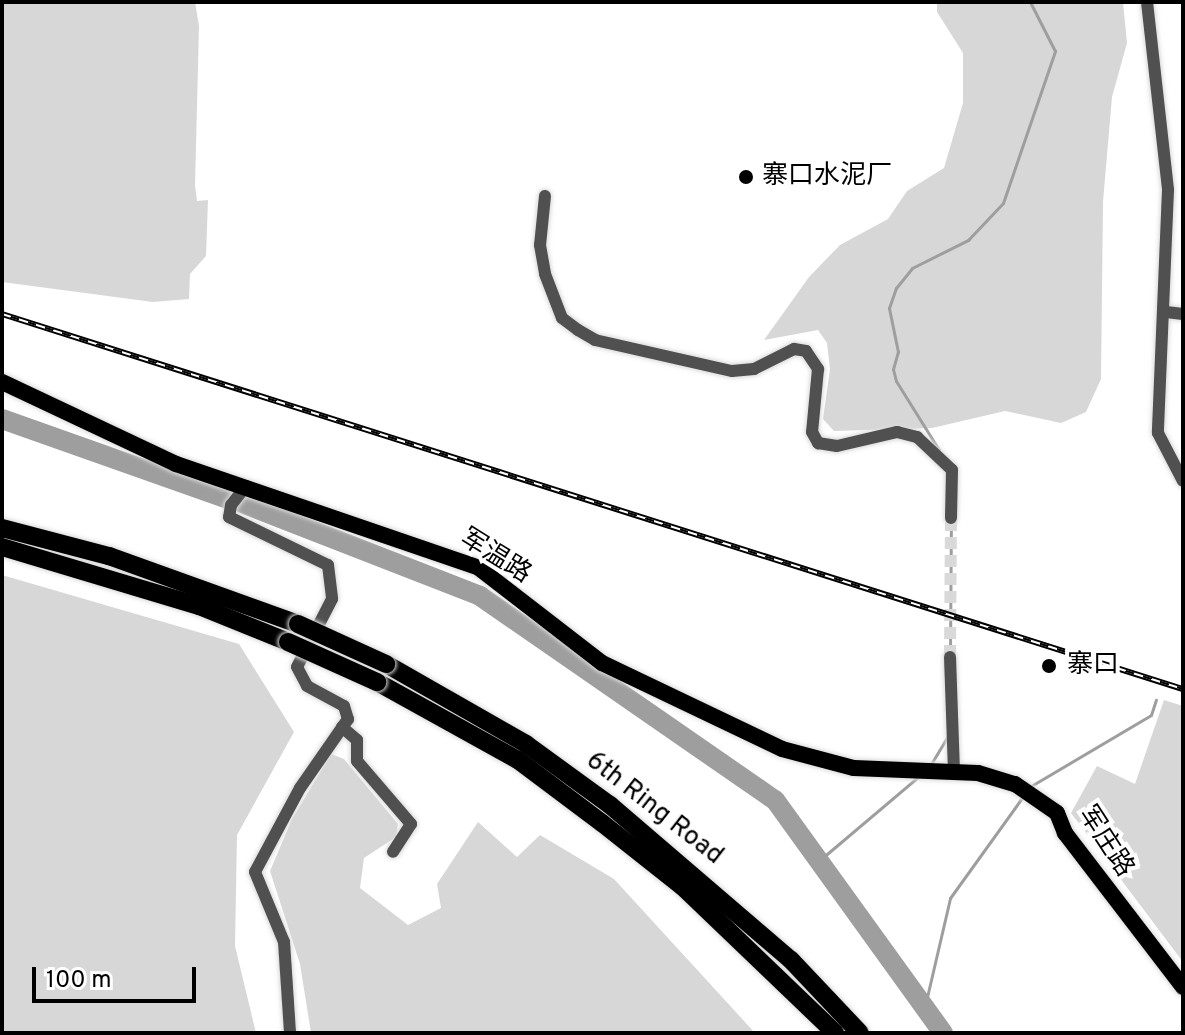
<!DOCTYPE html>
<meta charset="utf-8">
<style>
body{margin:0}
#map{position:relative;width:1185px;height:1035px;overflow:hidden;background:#fff;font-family:Overpass,"Noto Sans SC",sans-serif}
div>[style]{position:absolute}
.green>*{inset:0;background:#d7d7d7}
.stream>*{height:3px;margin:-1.5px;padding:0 1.5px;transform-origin:1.5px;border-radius:1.5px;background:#9e9e9e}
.river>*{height:20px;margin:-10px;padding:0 10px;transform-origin:10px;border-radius:10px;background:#9e9e9e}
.minor-tunnel>*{height:12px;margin-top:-6px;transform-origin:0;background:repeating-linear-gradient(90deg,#d9d9d9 0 12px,transparent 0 18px)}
.roads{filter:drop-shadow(0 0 2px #dbdbdb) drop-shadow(0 0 2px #dbdbdb)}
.minor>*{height:12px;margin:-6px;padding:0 6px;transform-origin:6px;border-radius:6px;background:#505050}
.major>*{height:16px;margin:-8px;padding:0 8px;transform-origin:8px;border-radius:8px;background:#000}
.highway>*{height:18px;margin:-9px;padding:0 9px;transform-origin:9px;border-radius:9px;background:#000}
.rail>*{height:6px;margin-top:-3px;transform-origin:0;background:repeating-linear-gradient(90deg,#fff 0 9px,#000 0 18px);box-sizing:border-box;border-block:2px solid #000}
.bridges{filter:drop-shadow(0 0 2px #dbdbdb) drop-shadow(0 0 2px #dbdbdb)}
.highway-bridge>*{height:18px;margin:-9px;padding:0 9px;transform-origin:9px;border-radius:9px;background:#000}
.dots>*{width:22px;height:22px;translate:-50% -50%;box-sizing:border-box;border:4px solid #fff;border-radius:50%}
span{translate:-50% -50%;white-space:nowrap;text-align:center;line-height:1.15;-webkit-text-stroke:8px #fff;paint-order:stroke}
.poi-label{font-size:26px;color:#000}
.left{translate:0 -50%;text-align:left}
.street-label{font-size:26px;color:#000}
.frame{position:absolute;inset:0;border:4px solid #000;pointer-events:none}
.scale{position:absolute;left:32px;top:967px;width:164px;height:36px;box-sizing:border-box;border:4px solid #000;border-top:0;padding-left:10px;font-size:24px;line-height:28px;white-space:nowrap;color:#000;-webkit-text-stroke:6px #fff;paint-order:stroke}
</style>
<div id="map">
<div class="green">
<div style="clip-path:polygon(2px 2px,195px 2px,199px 26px,195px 185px,197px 201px,208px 200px,206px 256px,190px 274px,189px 299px,153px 302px,2px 282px)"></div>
<div style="clip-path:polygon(937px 2px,1123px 2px,1127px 43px,1112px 97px,1103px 202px,1101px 379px,1086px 412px,1061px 423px,1005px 411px,932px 428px,834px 431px,823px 419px,830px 369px,827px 343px,818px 330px,764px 340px,809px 277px,840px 245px,888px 219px,907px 191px,944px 168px,963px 103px,963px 53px,937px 12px)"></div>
<div style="clip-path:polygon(2px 575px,239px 644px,294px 732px,237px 835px,235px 946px,256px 1033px,2px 1033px)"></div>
<div style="clip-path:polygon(1164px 700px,1183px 706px,1183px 962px,1071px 813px,1097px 766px,1135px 784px)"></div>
<div style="clip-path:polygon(331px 754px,344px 759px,398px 824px,396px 837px,364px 858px,360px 888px,408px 925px,441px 908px,437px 884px,478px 822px,517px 857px,540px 835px,614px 879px,755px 1033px,311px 1033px,300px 964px,270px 871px,292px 819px)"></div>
</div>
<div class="stream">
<div style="left:939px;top:450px;width:81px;rotate:-121.9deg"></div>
<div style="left:896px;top:381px;width:12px;rotate:-104deg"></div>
<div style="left:893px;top:369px;width:18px;rotate:-74deg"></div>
<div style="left:898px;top:352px;width:45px;rotate:-101.6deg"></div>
<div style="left:889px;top:308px;width:21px;rotate:-71deg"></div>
<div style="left:896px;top:288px;width:26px;rotate:-51deg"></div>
<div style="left:912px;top:268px;width:63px;rotate:-26.6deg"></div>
<div style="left:968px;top:240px;width:51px;rotate:-46.6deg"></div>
<div style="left:1003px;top:203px;width:161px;rotate:-71.1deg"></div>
<div style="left:1055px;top:51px;width:55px;rotate:-117deg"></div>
<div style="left:950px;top:654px;width:133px;rotate:-89.6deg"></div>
<div style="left:931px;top:764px;width:31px;rotate:-59deg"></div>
<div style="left:1031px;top:786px;width:139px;rotate:-30.6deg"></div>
<div style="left:1151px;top:715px;width:16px;rotate:-72deg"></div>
<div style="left:821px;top:859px;width:126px;rotate:-40.2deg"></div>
<div style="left:924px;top:1010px;width:115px;rotate:-76.9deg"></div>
<div style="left:950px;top:898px;width:127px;rotate:-54.3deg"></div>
</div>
<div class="river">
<div style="left:2px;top:419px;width:240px;rotate:19.5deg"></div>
<div style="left:242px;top:503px;width:256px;rotate:21.3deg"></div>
<div style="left:480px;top:596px;width:359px;rotate:34.7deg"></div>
<div style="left:775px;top:800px;width:287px;rotate:54.2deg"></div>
</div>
<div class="minor-tunnel">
<div style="left:950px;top:657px;width:139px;rotate:-89.6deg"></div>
</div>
<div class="roads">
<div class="minor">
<div style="left:1147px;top:2px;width:189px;rotate:83.6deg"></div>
<div style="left:1168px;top:190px;width:243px;rotate:92.4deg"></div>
<div style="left:1158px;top:433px;width:54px;rotate:62.5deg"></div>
<div style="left:545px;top:196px;width:49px;rotate:95.8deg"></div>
<div style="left:540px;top:245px;width:29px;rotate:80deg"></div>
<div style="left:545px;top:274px;width:47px;rotate:68.9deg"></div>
<div style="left:562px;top:318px;width:20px;rotate:37deg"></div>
<div style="left:578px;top:330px;width:20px;rotate:30deg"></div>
<div style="left:595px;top:340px;width:140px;rotate:12.8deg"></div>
<div style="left:732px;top:371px;width:22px;rotate:-5deg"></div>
<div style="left:754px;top:369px;width:45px;rotate:-26.6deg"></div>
<div style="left:794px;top:349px;width:12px;rotate:9deg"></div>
<div style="left:806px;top:351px;width:22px;rotate:56deg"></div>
<div style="left:818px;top:369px;width:63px;rotate:95.4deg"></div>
<div style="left:812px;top:432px;width:13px;rotate:61deg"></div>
<div style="left:818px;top:443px;width:19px;rotate:9deg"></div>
<div style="left:837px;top:446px;width:62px;rotate:-13.1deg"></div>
<div style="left:897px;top:432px;width:21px;rotate:14deg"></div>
<div style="left:917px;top:437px;width:48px;rotate:43.3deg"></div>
<div style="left:952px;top:470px;width:48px;rotate:91.2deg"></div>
<div style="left:1166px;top:312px;width:17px;rotate:7deg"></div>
<div style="left:246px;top:486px;width:24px;rotate:128deg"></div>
<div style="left:231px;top:505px;width:12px;rotate:99deg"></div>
<div style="left:229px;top:517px;width:110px;rotate:25.9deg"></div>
<div style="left:328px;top:565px;width:34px;rotate:83deg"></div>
<div style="left:332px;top:599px;width:76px;rotate:117.2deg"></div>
<div style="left:297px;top:667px;width:21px;rotate:62deg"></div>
<div style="left:307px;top:686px;width:42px;rotate:28.4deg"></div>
<div style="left:344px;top:706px;width:14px;rotate:73deg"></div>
<div style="left:348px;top:719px;width:84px;rotate:124.8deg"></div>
<div style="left:300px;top:788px;width:95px;rotate:118.2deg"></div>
<div style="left:255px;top:872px;width:76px;rotate:67.5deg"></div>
<div style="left:284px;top:942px;width:91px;rotate:86.2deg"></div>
<div style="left:950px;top:657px;width:114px;rotate:88deg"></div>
<div style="left:342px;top:727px;width:20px;rotate:41deg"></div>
<div style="left:357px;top:740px;width:21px;rotate:90deg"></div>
<div style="left:357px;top:761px;width:83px;rotate:49.4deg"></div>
<div style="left:411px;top:824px;width:33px;rotate:123deg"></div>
</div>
<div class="major">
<div style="left:2px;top:382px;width:192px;rotate:25.2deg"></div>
<div style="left:176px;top:464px;width:320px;rotate:18.9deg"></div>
<div style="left:479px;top:568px;width:155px;rotate:37.7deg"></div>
<div style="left:602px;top:663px;width:199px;rotate:25.5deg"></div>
<div style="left:782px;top:749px;width:74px;rotate:14.8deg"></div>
<div style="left:854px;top:768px;width:124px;rotate:2.3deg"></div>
<div style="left:978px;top:773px;width:39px;rotate:17deg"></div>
<div style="left:1015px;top:784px;width:51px;rotate:34.6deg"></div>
<div style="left:1057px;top:813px;width:22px;rotate:68deg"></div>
<div style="left:1065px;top:833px;width:194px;rotate:52.5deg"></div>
</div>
<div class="highway">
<div style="left:2px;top:528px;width:111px;rotate:14.7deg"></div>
<div style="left:109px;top:556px;width:201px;rotate:19.8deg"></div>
<div style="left:2px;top:547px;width:206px;rotate:16.7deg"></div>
<div style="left:199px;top:606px;width:96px;rotate:22deg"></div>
<div style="left:386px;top:664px;width:161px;rotate:29.7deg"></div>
<div style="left:526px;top:744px;width:104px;rotate:36deg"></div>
<div style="left:610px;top:805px;width:238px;rotate:40.6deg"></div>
<div style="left:791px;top:960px;width:100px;rotate:46.6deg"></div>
<div style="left:377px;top:682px;width:161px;rotate:29deg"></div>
<div style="left:518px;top:760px;width:105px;rotate:36.9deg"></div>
<div style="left:602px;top:823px;width:103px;rotate:38.3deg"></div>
<div style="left:683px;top:887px;width:211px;rotate:43.8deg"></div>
</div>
</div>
<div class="rail">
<div style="left:2px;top:314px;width:1239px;rotate:17.62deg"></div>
</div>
<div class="bridges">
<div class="highway-bridge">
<div style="left:298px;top:624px;width:97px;rotate:24.4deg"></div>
<div style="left:288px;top:642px;width:98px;rotate:24.2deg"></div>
</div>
</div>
<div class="dots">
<div style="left:746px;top:177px;background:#000"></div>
<div style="left:1049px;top:666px;background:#000"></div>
</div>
<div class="poi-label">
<span class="left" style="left:762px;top:177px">寨口水泥厂</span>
<span class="left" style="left:1067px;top:666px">寨口</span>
</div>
<div class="street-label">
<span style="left:495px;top:557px;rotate:32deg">军温路</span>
<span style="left:654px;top:809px;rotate:38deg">6th Ring Road</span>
<span style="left:1105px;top:842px;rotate:57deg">军庄路</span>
</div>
<div class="frame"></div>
<div class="scale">100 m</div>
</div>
